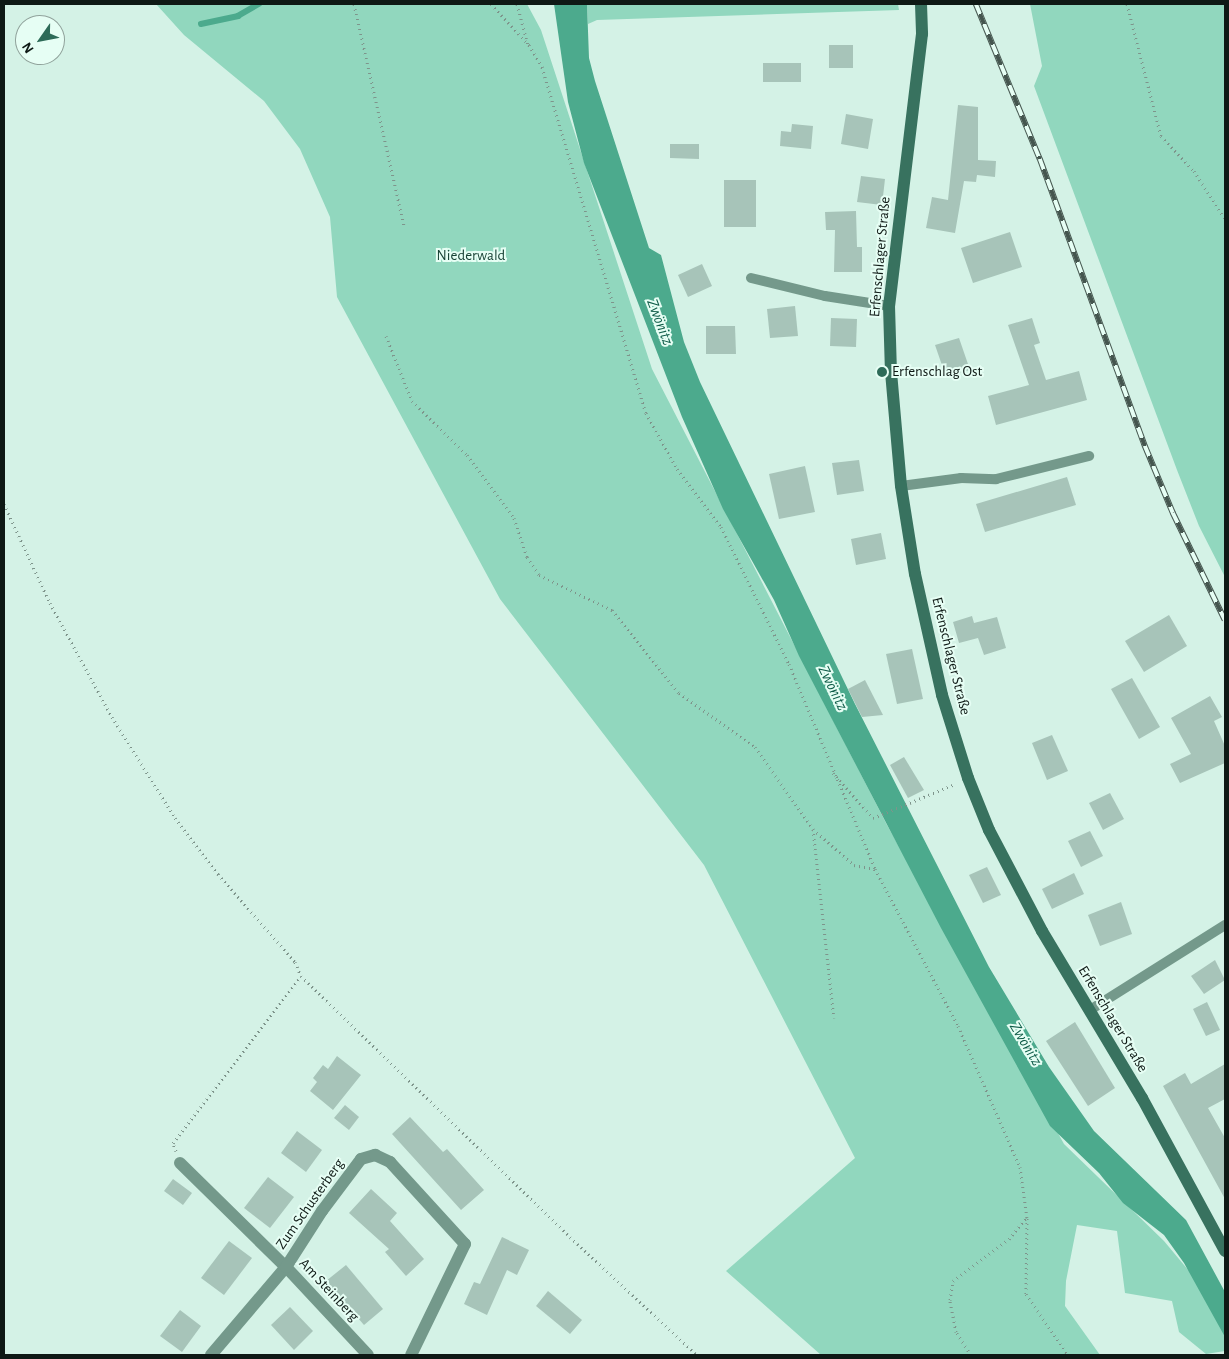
<!DOCTYPE html>
<meta charset="utf-8">
<style>
body{margin:0}
#map{position:relative;width:1229px;height:1359px;overflow:hidden;background:#d4f2e6;font-family:"Alegreya Sans",sans-serif}
div>[style]{position:absolute}
.green>*{inset:0;background:#91d7be}
.water>*{inset:0;background:#4caa8d}
.stream>*{height:5.5px;margin:-2.75px;padding:0 2.75px;transform-origin:2.75px;border-radius:2.75px;background:#4caa8d}
.building>*{inset:0;background:#a7c4b9}
.path>*{height:3px;margin-top:-1.5px;transform-origin:0;background:repeating-linear-gradient(90deg,#7e948b 0 1px,transparent 0 5px)}
.lane>*{height:10px;margin:-5px;padding:0 5px;transform-origin:5px;border-radius:5px;background:#74998b}
.street>*{height:12px;margin:-6px;padding:0 6px;transform-origin:6px;border-radius:6px;background:#74998b}
.secondary>*{height:12px;margin:-6px;padding:0 6px;transform-origin:6px;border-radius:6px;background:#38725f}
.rail>*{height:5.5px;margin-top:-2.75px;transform-origin:0;background:repeating-linear-gradient(90deg,#e6fef4 0 11px,#45564f 0 22px);box-sizing:border-box;border-block:1px solid #45564f}
.dots>*{width:14px;height:14px;translate:-50% -50%;box-sizing:border-box;border:2px solid #e6fef4;border-radius:50%}
span{translate:-50% -50%;white-space:nowrap;text-align:center;line-height:1.15;-webkit-text-stroke:4px #e6fef4;paint-order:stroke}
.park-label{font-size:15px;color:#194336}
.street-label{font-size:15px;color:#0e1915}
.poi-label{font-size:15px;color:#0e1915}
.left{translate:0 -50%;text-align:left}
.water-label{font-size:16px;color:#0f5c48;font-style:italic}
.frame{position:absolute;inset:0;border:5px solid #0e1915;pointer-events:none}
.north{position:absolute;left:15px;top:15px;width:50px;height:50px;box-sizing:border-box;background:#e6fef4;border:1px solid #90a29b;border-radius:50%;rotate:237deg;font-size:14px;font-weight:700;line-height:20px;text-align:center;color:#0e1915}
.north::after{content:'';display:block;margin:auto;width:18px;height:22px;background:#2d6b58;clip-path:polygon(50% 0,100% 100%,50% 72%,0 100%)}
</style>
<div id="map">
<div class="green">
<div style="clip-path:polygon(156px 4px,527px 4px,541px 30px,652px 369px,887px 825px,1064px 1144px,1164px 1241px,1209px 1295px,1225px 1330px,1225px 1351px,1206px 1354px,1179px 1332px,1172px 1301px,1125px 1293px,1117px 1231px,1077px 1225px,1066px 1281px,1065px 1306px,1100px 1355px,821px 1355px,726px 1271px,855px 1158px,704px 865px,500px 599px,337px 297px,330px 217px,300px 149px,264px 101px,184px 35px)"></div>
<div style="clip-path:polygon(587px 4px,898px 4px,899px 10px,597px 20px,588px 24px)"></div>
<div style="clip-path:polygon(1030px 4px,1225px 4px,1225px 577px,1199px 526px,1177px 470px,1034px 86px,1042px 66px)"></div>
</div>
<div class="water">
<div style="clip-path:polygon(554px 4px,587px 4px,589px 58px,595px 81px,649px 248px,661px 255px,684px 342px,700px 382px,855px 704px,989px 967px,1049px 1067px,1094px 1131px,1186px 1220px,1225px 1292px,1225px 1337px,1184px 1263px,1164px 1235px,1123px 1203px,1099px 1173px,1050px 1126px,941px 928px,799px 656px,774px 600px,723px 509px,682px 417px,584px 163px,568px 102px)"></div>
</div>
<div class="stream">
<div style="left:201px;top:24px;width:38px;rotate:-12deg"></div>
<div style="left:238px;top:16px;width:24px;rotate:-30deg"></div>
</div>
<div class="building">
<div style="clip-path:polygon(829px 45px,853px 45px,853px 68px,829px 68px)"></div>
<div style="clip-path:polygon(763px 63px,801px 63px,801px 82px,763px 82px)"></div>
<div style="clip-path:polygon(958px 105px,978px 107px,978px 160px,996px 161px,995px 177px,977px 175px,976px 182px,964px 181px,955px 233px,926px 228px,932px 197px,948px 200px)"></div>
<div style="clip-path:polygon(846px 114px,873px 119px,868px 149px,841px 144px)"></div>
<div style="clip-path:polygon(792px 124px,813px 126px,811px 149px,780px 146px,781px 131px,791px 132px)"></div>
<div style="clip-path:polygon(670px 144px,699px 144px,699px 159px,670px 158px)"></div>
<div style="clip-path:polygon(861px 176px,885px 179px,882px 205px,857px 202px)"></div>
<div style="clip-path:polygon(724px 180px,756px 180px,756px 227px,724px 227px)"></div>
<div style="clip-path:polygon(856px 211px,857px 247px,862px 247px,862px 272px,834px 272px,835px 230px,826px 230px,825px 212px)"></div>
<div style="clip-path:polygon(1010px 232px,1022px 267px,973px 283px,961px 248px)"></div>
<div style="clip-path:polygon(702px 264px,712px 286px,688px 297px,678px 275px)"></div>
<div style="clip-path:polygon(795px 306px,798px 336px,770px 338px,767px 309px)"></div>
<div style="clip-path:polygon(831px 318px,857px 319px,856px 347px,830px 346px)"></div>
<div style="clip-path:polygon(1032px 318px,1040px 343px,1034px 345px,1046px 380px,1079px 371px,1087px 400px,996px 425px,988px 396px,1029px 385px,1008px 325px)"></div>
<div style="clip-path:polygon(706px 326px,735px 326px,736px 354px,706px 354px)"></div>
<div style="clip-path:polygon(959px 338px,970px 370px,946px 377px,935px 345px)"></div>
<div style="clip-path:polygon(859px 460px,864px 491px,837px 495px,832px 463px)"></div>
<div style="clip-path:polygon(805px 466px,815px 512px,779px 519px,769px 474px)"></div>
<div style="clip-path:polygon(1067px 477px,1076px 505px,985px 532px,976px 504px)"></div>
<div style="clip-path:polygon(881px 533px,886px 559px,856px 565px,851px 539px)"></div>
<div style="clip-path:polygon(1169px 615px,1187px 646px,1144px 672px,1125px 641px)"></div>
<div style="clip-path:polygon(972px 616px,974px 623px,997px 617px,1006px 648px,984px 655px,978px 638px,959px 643px,953px 622px)"></div>
<div style="clip-path:polygon(912px 649px,923px 699px,897px 704px,886px 654px)"></div>
<div style="clip-path:polygon(1132px 678px,1160px 727px,1139px 739px,1111px 689px)"></div>
<div style="clip-path:polygon(865px 680px,883px 715px,862px 717px,848px 689px)"></div>
<div style="clip-path:polygon(1210px 696px,1222px 717px,1214px 721px,1225px 746px,1225px 763px,1180px 783px,1170px 764px,1191px 754px,1171px 718px)"></div>
<div style="clip-path:polygon(1052px 735px,1068px 771px,1047px 780px,1032px 743px)"></div>
<div style="clip-path:polygon(904px 757px,924px 790px,908px 798px,890px 765px)"></div>
<div style="clip-path:polygon(1110px 793px,1124px 819px,1103px 830px,1089px 803px)"></div>
<div style="clip-path:polygon(1090px 831px,1103px 856px,1081px 867px,1068px 841px)"></div>
<div style="clip-path:polygon(987px 867px,1001px 895px,983px 903px,969px 875px)"></div>
<div style="clip-path:polygon(1074px 873px,1084px 894px,1052px 909px,1042px 889px)"></div>
<div style="clip-path:polygon(1121px 902px,1132px 934px,1100px 946px,1088px 915px)"></div>
<div style="clip-path:polygon(1215px 960px,1225px 980px,1204px 994px,1191px 976px)"></div>
<div style="clip-path:polygon(1207px 1002px,1220px 1030px,1206px 1036px,1193px 1009px)"></div>
<div style="clip-path:polygon(1075px 1022px,1115px 1088px,1088px 1106px,1046px 1041px)"></div>
<div style="clip-path:polygon(337px 1056px,361px 1075px,333px 1110px,310px 1091px,317px 1082px,313px 1078px,323px 1065px,328px 1069px)"></div>
<div style="clip-path:polygon(1225px 1064px,1225px 1099px,1208px 1108px,1225px 1138px,1225px 1199px,1163px 1086px,1185px 1073px,1191px 1084px)"></div>
<div style="clip-path:polygon(345px 1105px,359px 1117px,349px 1130px,334px 1118px)"></div>
<div style="clip-path:polygon(410px 1117px,443px 1152px,447px 1149px,484px 1190px,461px 1210px,392px 1134px)"></div>
<div style="clip-path:polygon(297px 1131px,322px 1150px,306px 1172px,281px 1153px)"></div>
<div style="clip-path:polygon(268px 1177px,294px 1197px,270px 1228px,244px 1208px)"></div>
<div style="clip-path:polygon(173px 1179px,192px 1193px,183px 1205px,164px 1191px)"></div>
<div style="clip-path:polygon(371px 1189px,397px 1213px,390px 1221px,424px 1259px,406px 1276px,385px 1252px,389px 1249px,349px 1213px)"></div>
<div style="clip-path:polygon(502px 1237px,529px 1250px,517px 1275px,507px 1270px,487px 1315px,464px 1304px,474px 1282px,480px 1284px)"></div>
<div style="clip-path:polygon(229px 1241px,252px 1258px,224px 1295px,201px 1278px)"></div>
<div style="clip-path:polygon(346px 1265px,383px 1309px,364px 1325px,326px 1281px)"></div>
<div style="clip-path:polygon(548px 1291px,582px 1320px,570px 1334px,536px 1306px)"></div>
<div style="clip-path:polygon(290px 1307px,313px 1331px,294px 1350px,271px 1325px)"></div>
<div style="clip-path:polygon(180px 1310px,201px 1326px,182px 1352px,160px 1336px)"></div>
</div>
<div class="path">
<div style="left:354px;top:4px;width:228px;rotate:77.3deg"></div>
<div style="left:491px;top:4px;width:56px;rotate:47.2deg"></div>
<div style="left:529px;top:45px;width:26px;rotate:59deg"></div>
<div style="left:542px;top:67px;width:361px;rotate:73.3deg"></div>
<div style="left:646px;top:413px;width:64px;rotate:61deg"></div>
<div style="left:677px;top:469px;width:73px;rotate:52.8deg"></div>
<div style="left:721px;top:527px;width:153px;rotate:63.6deg"></div>
<div style="left:789px;top:664px;width:222px;rotate:67.2deg"></div>
<div style="left:875px;top:869px;width:178px;rotate:62.1deg"></div>
<div style="left:958px;top:1026px;width:154px;rotate:66.3deg"></div>
<div style="left:1020px;top:1167px;width:51px;rotate:82.2deg"></div>
<div style="left:1027px;top:1218px;width:76px;rotate:90.8deg"></div>
<div style="left:1026px;top:1294px;width:74px;rotate:55.5deg"></div>
<div style="left:517px;top:4px;width:42px;rotate:75deg"></div>
<div style="left:1127px;top:4px;width:136px;rotate:75.6deg"></div>
<div style="left:1161px;top:136px;width:48px;rotate:46.7deg"></div>
<div style="left:1194px;top:171px;width:57px;rotate:57.1deg"></div>
<div style="left:386px;top:336px;width:70px;rotate:68.2deg"></div>
<div style="left:412px;top:401px;width:77px;rotate:44.5deg"></div>
<div style="left:467px;top:455px;width:79px;rotate:53.3deg"></div>
<div style="left:514px;top:518px;width:41px;rotate:71.6deg"></div>
<div style="left:527px;top:557px;width:22px;rotate:56deg"></div>
<div style="left:539px;top:575px;width:81px;rotate:25.6deg"></div>
<div style="left:612px;top:610px;width:107px;rotate:51.1deg"></div>
<div style="left:679px;top:693px;width:93px;rotate:35.4deg"></div>
<div style="left:755px;top:747px;width:100px;rotate:54.7deg"></div>
<div style="left:813px;top:829px;width:55px;rotate:41.3deg"></div>
<div style="left:854px;top:865px;width:21px;rotate:11deg"></div>
<div style="left:4px;top:504px;width:109px;rotate:65.1deg"></div>
<div style="left:50px;top:603px;width:130px;rotate:61.5deg"></div>
<div style="left:112px;top:717px;width:119px;rotate:58deg"></div>
<div style="left:175px;top:818px;width:71px;rotate:52.5deg"></div>
<div style="left:218px;top:874px;width:117px;rotate:48.8deg"></div>
<div style="left:295px;top:962px;width:15px;rotate:67deg"></div>
<div style="left:301px;top:976px;width:375px;rotate:44.1deg"></div>
<div style="left:570px;top:1237px;width:173px;rotate:42.9deg"></div>
<div style="left:833px;top:773px;width:60px;rotate:48.4deg"></div>
<div style="left:873px;top:818px;width:89px;rotate:-22.5deg"></div>
<div style="left:813px;top:829px;width:190px;rotate:83.7deg"></div>
<div style="left:176px;top:1151px;width:9px;rotate:-111deg"></div>
<div style="left:173px;top:1143px;width:210px;rotate:-52.5deg"></div>
<div style="left:971px;top:1355px;width:27px;rotate:-123deg"></div>
<div style="left:956px;top:1332px;width:33px;rotate:-101deg"></div>
<div style="left:950px;top:1300px;width:19px;rotate:-81deg"></div>
<div style="left:953px;top:1281px;width:70px;rotate:-36.9deg"></div>
<div style="left:1009px;top:1239px;width:27px;rotate:-51deg"></div>
</div>
<div class="lane">
<div style="left:751px;top:278px;width:76px;rotate:13.7deg"></div>
<div style="left:825px;top:296px;width:65px;rotate:8.9deg"></div>
<div style="left:901px;top:486px;width:61px;rotate:-7.6deg"></div>
<div style="left:961px;top:478px;width:35px;rotate:2deg"></div>
<div style="left:996px;top:479px;width:96px;rotate:-13.9deg"></div>
<div style="left:1090px;top:1010px;width:160px;rotate:-32.2deg"></div>
</div>
<div class="street">
<div style="left:180px;top:1163px;width:148px;rotate:44.5deg"></div>
<div style="left:286px;top:1267px;width:120px;rotate:47deg"></div>
<div style="left:211px;top:1355px;width:116px;rotate:-49.6deg"></div>
<div style="left:286px;top:1267px;width:67px;rotate:-57.3deg"></div>
<div style="left:322px;top:1211px;width:65px;rotate:-53.1deg"></div>
<div style="left:361px;top:1159px;width:15px;rotate:-16deg"></div>
<div style="left:375px;top:1155px;width:17px;rotate:25deg"></div>
<div style="left:390px;top:1162px;width:111px;rotate:47.6deg"></div>
<div style="left:465px;top:1244px;width:123px;rotate:115.9deg"></div>
</div>
<div class="secondary">
<div style="left:921px;top:4px;width:30px;rotate:88deg"></div>
<div style="left:922px;top:34px;width:274px;rotate:96.9deg"></div>
<div style="left:889px;top:306px;width:66px;rotate:88.3deg"></div>
<div style="left:891px;top:372px;width:114px;rotate:85deg"></div>
<div style="left:901px;top:486px;width:89px;rotate:81deg"></div>
<div style="left:915px;top:574px;width:124px;rotate:77.4deg"></div>
<div style="left:942px;top:695px;width:87px;rotate:72.6deg"></div>
<div style="left:968px;top:778px;width:56px;rotate:68deg"></div>
<div style="left:989px;top:830px;width:114px;rotate:62.3deg"></div>
<div style="left:1042px;top:931px;width:195px;rotate:59.1deg"></div>
<div style="left:1142px;top:1098px;width:174px;rotate:61.5deg"></div>
</div>
<div class="rail">
<div style="left:976px;top:4px;width:168px;rotate:67.6deg"></div>
<div style="left:1040px;top:159px;width:306px;rotate:69.9deg"></div>
<div style="left:1145px;top:446px;width:73px;rotate:67.3deg"></div>
<div style="left:1173px;top:513px;width:119px;rotate:64.1deg"></div>
</div>
<div class="dots">
<div style="left:882px;top:372px;background:#2d6b58"></div>
</div>
<div class="park-label">
<span style="left:471px;top:256px">Niederwald</span>
</div>
<div class="street-label">
<span style="left:880px;top:257px;rotate:-85deg">Erfenschlager Straße</span>
<span style="left:951px;top:656px;rotate:76deg">Erfenschlager Straße</span>
<span style="left:1113px;top:1019px;rotate:59deg">Erfenschlager Straße</span>
<span style="left:310px;top:1204px;rotate:-55deg">Zum Schusterberg</span>
<span style="left:329px;top:1290px;rotate:47deg">Am Steinberg</span>
</div>
<div class="poi-label">
<span class="left" style="left:892px;top:372px">Erfenschlag Ost</span>
</div>
<div class="water-label">
<span style="left:660px;top:322px;rotate:69deg">Zwönitz</span>
<span style="left:833px;top:688px;rotate:64deg">Zwönitz</span>
<span style="left:1026px;top:1044px;rotate:59deg">Zwönitz</span>
</div>
<div class="frame"></div>
<div class="north">N</div>
</div>
